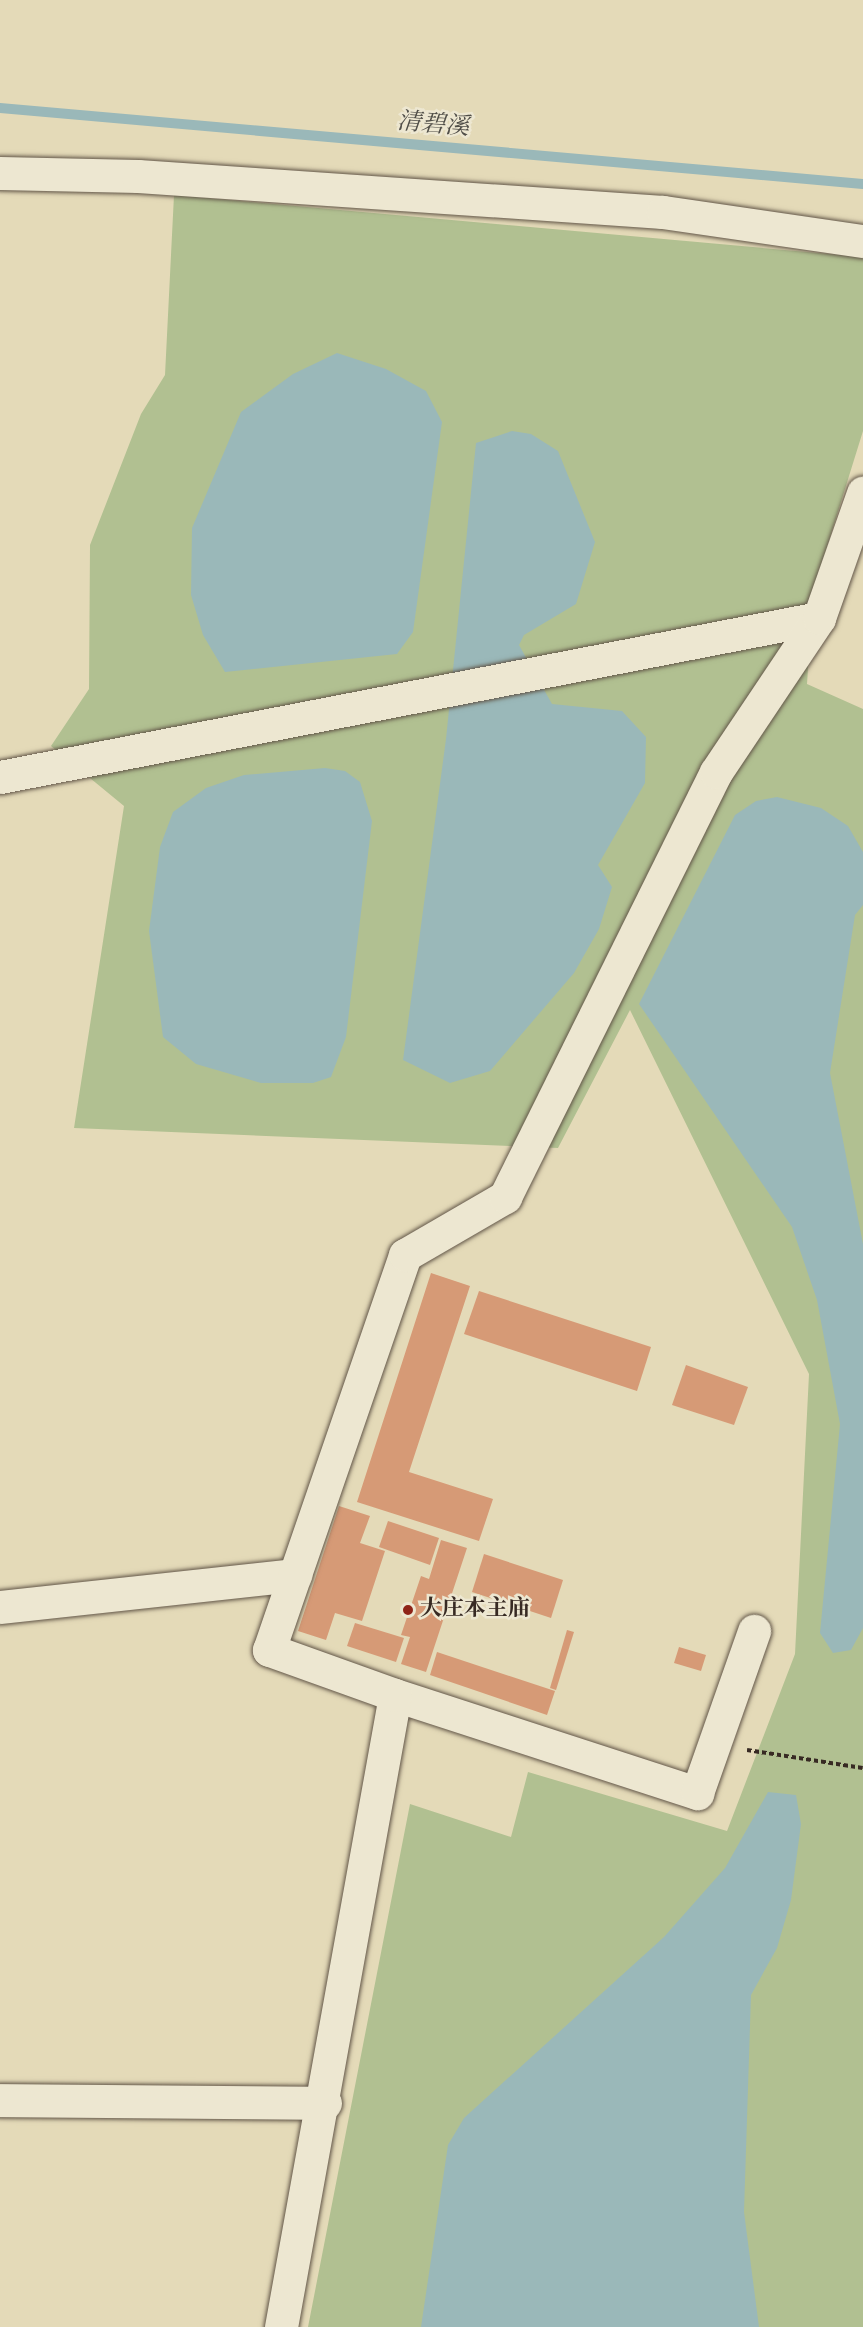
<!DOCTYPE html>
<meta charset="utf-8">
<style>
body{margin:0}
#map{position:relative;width:863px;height:2327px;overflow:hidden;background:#e4dab8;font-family:"IM FELL English","Noto Serif SC",serif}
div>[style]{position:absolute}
.green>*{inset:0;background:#b1c091}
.water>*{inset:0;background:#9ab8b9}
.stream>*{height:10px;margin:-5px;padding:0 5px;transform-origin:5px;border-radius:5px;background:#9ab8b9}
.building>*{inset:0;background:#d69a76}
.path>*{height:4px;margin-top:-2px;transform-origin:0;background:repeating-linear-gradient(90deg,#372a23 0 4.5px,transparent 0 7.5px)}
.roads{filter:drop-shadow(0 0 2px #625648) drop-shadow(0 0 2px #625648)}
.street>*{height:33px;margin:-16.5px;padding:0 16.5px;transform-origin:16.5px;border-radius:16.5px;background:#ede7d1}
.dots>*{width:16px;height:16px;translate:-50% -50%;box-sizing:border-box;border:3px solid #ede7d1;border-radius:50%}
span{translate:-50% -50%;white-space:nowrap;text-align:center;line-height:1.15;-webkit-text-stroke:5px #ede7d1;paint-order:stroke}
.poi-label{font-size:22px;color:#372a23;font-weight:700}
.left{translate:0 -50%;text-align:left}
.water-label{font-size:24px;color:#504e48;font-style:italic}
</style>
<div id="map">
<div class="green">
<div style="clip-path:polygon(174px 195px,863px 257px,863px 431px,813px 592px,807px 684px,863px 709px,863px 2327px,308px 2327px,410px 1804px,511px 1837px,528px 1772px,727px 1831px,795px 1654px,809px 1374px,630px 1010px,558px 1148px,74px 1128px,124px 806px,51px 746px,89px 689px,90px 545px,141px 414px,165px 375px)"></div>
</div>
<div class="water">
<div style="clip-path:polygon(337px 353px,386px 369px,426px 391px,442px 422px,413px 632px,397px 654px,225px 672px,203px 635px,191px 595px,192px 528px,241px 412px,293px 374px)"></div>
<div style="clip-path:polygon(512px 431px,531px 434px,558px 451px,595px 542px,576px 604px,524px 635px,519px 645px,552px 704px,622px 711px,646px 737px,645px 783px,598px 865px,612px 887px,599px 929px,574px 973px,490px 1071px,450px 1083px,403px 1060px,446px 739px,476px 443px)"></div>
<div style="clip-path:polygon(325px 768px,345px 771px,360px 782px,372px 821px,346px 1037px,331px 1077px,313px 1083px,261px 1083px,196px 1064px,163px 1037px,149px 931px,160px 847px,173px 812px,206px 788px,244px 775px)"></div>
<div style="clip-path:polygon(777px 797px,821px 808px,848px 826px,863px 852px,863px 905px,855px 915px,830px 1073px,863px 1244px,863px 1628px,851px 1650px,833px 1653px,820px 1633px,840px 1424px,817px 1300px,792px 1227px,639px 1004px,735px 815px,756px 801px)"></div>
<div style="clip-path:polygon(768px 1792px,796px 1795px,801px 1824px,791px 1900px,777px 1948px,751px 1995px,744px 2212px,759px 2327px,421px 2327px,448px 2145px,464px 2118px,664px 1937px,725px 1868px)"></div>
</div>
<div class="stream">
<div style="left:0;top:108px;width:866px;rotate:5.03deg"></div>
</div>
<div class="building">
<div style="clip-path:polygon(431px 1273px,470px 1286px,409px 1472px,493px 1499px,479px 1541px,357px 1502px)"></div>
<div style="clip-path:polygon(479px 1291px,651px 1347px,637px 1391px,464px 1334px)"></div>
<div style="clip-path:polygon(686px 1365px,748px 1387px,734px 1425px,672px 1405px)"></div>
<div style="clip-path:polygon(339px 1506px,370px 1516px,360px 1543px,385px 1551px,362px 1621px,335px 1613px,326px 1640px,298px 1631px)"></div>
<div style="clip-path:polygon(388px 1521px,439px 1538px,430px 1565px,379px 1547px)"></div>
<div style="clip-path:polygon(441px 1540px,467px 1548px,426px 1672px,401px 1664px,410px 1637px,401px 1635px,421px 1576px,429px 1579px)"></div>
<div style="clip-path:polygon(484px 1554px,563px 1580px,551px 1618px,472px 1592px)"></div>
<div style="clip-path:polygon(355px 1623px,404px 1638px,396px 1662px,347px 1646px)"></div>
<div style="clip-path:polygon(567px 1630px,574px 1632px,556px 1690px,550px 1688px)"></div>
<div style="clip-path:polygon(679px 1647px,706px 1655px,701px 1671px,674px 1663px)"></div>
<div style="clip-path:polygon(437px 1652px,555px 1691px,547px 1715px,430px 1675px)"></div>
</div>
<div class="path">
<div style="left:747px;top:1750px;width:117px;rotate:8.8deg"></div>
</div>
<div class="roads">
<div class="street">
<div style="left:0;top:173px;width:138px;rotate:1.2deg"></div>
<div style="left:138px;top:176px;width:526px;rotate:3.92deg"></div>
<div style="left:663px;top:212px;width:202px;rotate:8.3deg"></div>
<div style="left:0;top:777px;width:834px;rotate:-10.99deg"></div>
<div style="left:0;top:1607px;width:297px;rotate:-6.2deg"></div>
<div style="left:395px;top:1695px;width:318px;rotate:18deg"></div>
<div style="left:697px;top:1793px;width:172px;rotate:-70.6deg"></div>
<div style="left:0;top:2100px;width:325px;rotate:0.5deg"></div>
<div style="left:281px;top:2327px;width:642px;rotate:-79.77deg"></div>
<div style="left:395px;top:1695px;width:134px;rotate:-160.3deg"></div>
<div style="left:269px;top:1650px;width:418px;rotate:-71deg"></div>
<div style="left:405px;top:1255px;width:116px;rotate:-30.1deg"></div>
<div style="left:505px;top:1197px;width:474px;rotate:-63.6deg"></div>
<div style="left:716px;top:772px;width:185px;rotate:-56.2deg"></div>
<div style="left:819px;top:618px;width:133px;rotate:-70.6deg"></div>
</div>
</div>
<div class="dots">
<div style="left:408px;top:1610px;background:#8f2418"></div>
</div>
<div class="poi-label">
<span class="left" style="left:420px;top:1610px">大庄本主庙</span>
</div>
<div class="water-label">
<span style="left:433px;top:125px;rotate:5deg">清碧溪</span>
</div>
</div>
